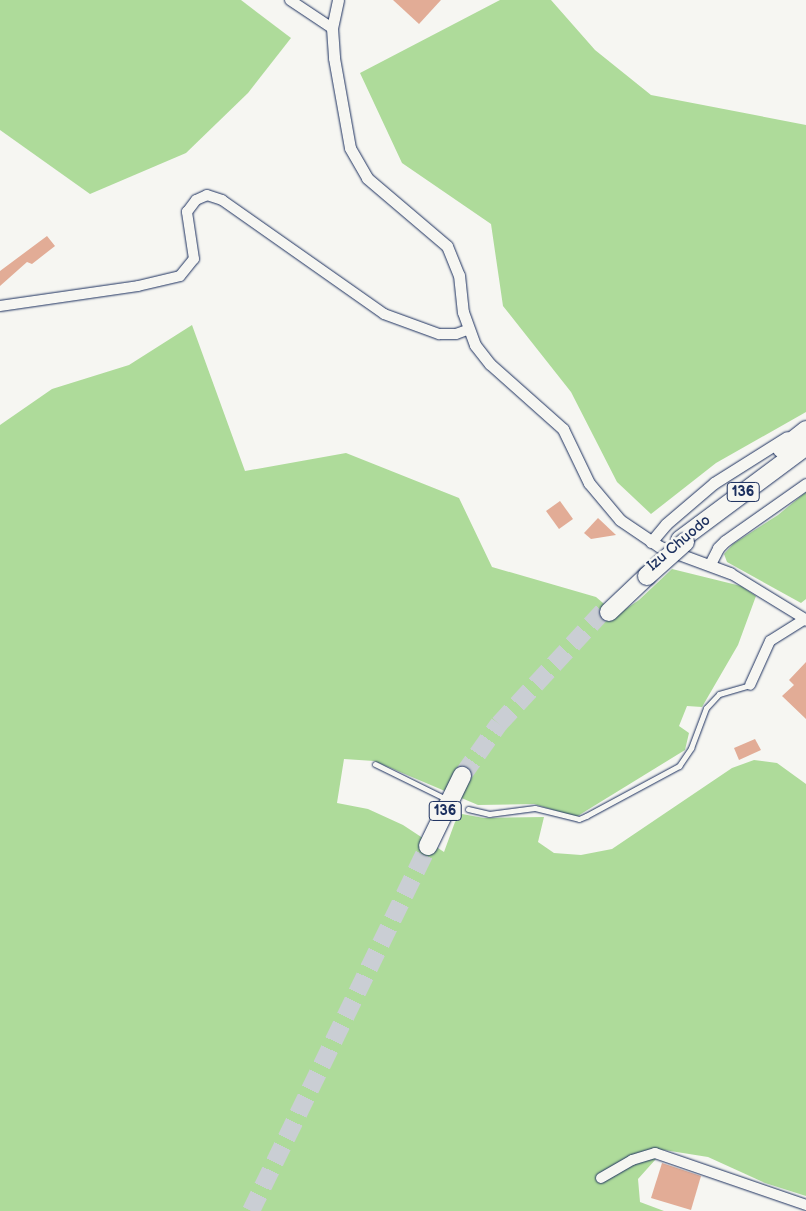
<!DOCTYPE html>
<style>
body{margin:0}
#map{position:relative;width:806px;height:1211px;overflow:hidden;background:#f6f6f2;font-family:"Balsamiq Sans",sans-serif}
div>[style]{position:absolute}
.green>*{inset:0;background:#aedb9a}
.building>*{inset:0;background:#e2ac96}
.motorway-tunnel>*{height:18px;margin-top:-9px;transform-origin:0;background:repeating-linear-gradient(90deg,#caced4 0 18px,transparent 0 27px)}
.roads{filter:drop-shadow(0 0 1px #1b2f5e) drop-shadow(0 0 1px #1b2f5e)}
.service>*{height:5px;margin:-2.5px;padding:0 2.5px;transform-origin:2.5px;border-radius:2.5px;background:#f6f6f2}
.minor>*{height:10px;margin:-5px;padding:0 5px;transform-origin:5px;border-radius:5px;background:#f6f6f2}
.tertiary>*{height:11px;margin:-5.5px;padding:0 5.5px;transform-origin:5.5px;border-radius:5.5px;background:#f6f6f2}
.motorway>*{height:18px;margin:-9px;padding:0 9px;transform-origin:9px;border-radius:9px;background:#f6f6f2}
.bridges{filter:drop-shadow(0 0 1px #1b2f5e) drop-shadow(0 0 1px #1b2f5e)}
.motorway-bridge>*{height:18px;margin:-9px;padding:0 9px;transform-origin:9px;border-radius:9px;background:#f6f6f2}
span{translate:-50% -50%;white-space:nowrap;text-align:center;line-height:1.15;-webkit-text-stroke:5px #f6f6f2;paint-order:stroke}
.shield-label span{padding:1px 4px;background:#f6f6f2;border:1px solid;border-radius:4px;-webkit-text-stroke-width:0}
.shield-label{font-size:14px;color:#1b2f5e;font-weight:700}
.street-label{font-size:15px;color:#1b2f5e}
</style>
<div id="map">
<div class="green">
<div style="clip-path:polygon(0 0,241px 0,291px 38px,248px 93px,186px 153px,90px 194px,0 130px)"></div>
<div style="clip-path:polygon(500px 0,551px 0,595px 50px,651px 95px,806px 125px,806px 412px,716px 463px,651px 514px,617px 482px,571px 392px,503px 306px,491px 224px,402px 163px,360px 73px)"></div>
<div style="clip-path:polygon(192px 325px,245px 471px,346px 453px,459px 498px,492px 567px,596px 597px,617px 615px,639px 600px,672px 569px,741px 586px,756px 596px,738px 645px,702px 707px,687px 706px,679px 726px,689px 733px,685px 750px,576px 817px,534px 804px,478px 805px,374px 761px,344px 759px,337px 803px,368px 809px,403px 825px,444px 852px,455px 822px,462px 814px,484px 818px,544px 817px,538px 842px,554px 853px,581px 855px,612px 849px,732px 768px,754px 760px,777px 763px,806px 784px,806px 1196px,765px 1183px,708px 1157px,664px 1150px,638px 1179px,640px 1202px,664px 1211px,0 1211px,0 425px,52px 389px,129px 365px)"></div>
<div style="clip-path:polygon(806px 492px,806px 599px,801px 603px,727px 562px,724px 554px,733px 544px,778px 515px)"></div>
</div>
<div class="building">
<div style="clip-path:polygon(393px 0,441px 0,419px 24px)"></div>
<div style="clip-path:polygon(47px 236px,55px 246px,32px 264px,27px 262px,0 286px,0 271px)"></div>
<div style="clip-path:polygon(560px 501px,573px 519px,559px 529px,546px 511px)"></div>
<div style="clip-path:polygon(598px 518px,616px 535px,591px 539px,584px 533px)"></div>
<div style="clip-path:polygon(806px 662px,806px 719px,782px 696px,794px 685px,789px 680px)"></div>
<div style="clip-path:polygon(755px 739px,761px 750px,739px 760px,734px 748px)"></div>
<div style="clip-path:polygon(662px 1163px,701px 1176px,691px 1210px,651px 1198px)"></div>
</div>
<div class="motorway-tunnel">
<div style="left:462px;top:776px;width:64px;rotate:-54.6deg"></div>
<div style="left:499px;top:724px;width:156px;rotate:-47.3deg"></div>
<div style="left:251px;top:1211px;width:406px;rotate:-64.1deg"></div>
</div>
<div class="roads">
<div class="service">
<div style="left:375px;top:764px;width:79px;rotate:26.2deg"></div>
<div style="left:468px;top:809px;width:22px;rotate:13deg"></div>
<div style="left:489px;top:814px;width:46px;rotate:-7.4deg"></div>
<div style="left:535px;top:808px;width:45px;rotate:14deg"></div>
<div style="left:579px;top:819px;width:8px;rotate:-23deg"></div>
<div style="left:586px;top:816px;width:106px;rotate:-28.3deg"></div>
<div style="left:679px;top:766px;width:22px;rotate:-56deg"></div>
<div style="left:691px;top:748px;width:43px;rotate:-69.4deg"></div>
<div style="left:706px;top:708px;width:19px;rotate:-47deg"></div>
<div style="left:719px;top:694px;width:32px;rotate:-16deg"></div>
</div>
<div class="minor">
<div style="left:290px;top:0;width:50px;rotate:33.7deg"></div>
<div style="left:0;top:306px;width:139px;rotate:-8.2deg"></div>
<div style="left:138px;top:286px;width:43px;rotate:-13.4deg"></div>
<div style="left:180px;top:276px;width:22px;rotate:-51deg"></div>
<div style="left:194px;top:259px;width:48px;rotate:-98.5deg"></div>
<div style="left:187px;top:212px;width:15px;rotate:-53deg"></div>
<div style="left:196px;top:200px;width:12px;rotate:-24deg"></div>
<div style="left:207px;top:195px;width:16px;rotate:18deg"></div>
<div style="left:222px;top:200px;width:198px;rotate:35.1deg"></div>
<div style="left:384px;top:314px;width:59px;rotate:20deg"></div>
<div style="left:439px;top:334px;width:17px"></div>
<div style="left:456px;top:334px;width:12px;rotate:-20deg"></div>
<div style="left:730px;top:573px;width:88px;rotate:31.5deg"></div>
<div style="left:805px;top:619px;width:41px;rotate:147.8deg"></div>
<div style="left:770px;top:641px;width:48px;rotate:114.4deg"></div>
<div style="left:601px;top:1178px;width:36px;rotate:-30deg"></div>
<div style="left:632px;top:1160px;width:24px;rotate:-17deg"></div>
<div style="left:655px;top:1153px;width:160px;rotate:19deg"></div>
</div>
<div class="tertiary">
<div style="left:338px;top:0;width:29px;rotate:102deg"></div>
<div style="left:332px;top:28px;width:30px;rotate:86deg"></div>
<div style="left:334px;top:58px;width:91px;rotate:79.9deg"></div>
<div style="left:350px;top:148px;width:34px;rotate:60deg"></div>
<div style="left:367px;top:178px;width:105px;rotate:40.4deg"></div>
<div style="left:447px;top:246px;width:31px;rotate:68deg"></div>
<div style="left:459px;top:275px;width:37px;rotate:84deg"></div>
<div style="left:463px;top:312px;width:35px;rotate:70deg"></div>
<div style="left:475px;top:345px;width:24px;rotate:52deg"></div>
<div style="left:490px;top:364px;width:98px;rotate:41.7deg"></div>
<div style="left:563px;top:429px;width:60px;rotate:64.3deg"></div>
<div style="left:589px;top:483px;width:48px;rotate:50deg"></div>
<div style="left:620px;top:520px;width:48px;rotate:34deg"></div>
<div style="left:660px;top:547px;width:75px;rotate:20.4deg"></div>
<div style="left:651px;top:542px;width:23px;rotate:-50deg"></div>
<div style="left:666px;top:524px;width:63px;rotate:-40.5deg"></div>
<div style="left:714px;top:483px;width:86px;rotate:-32.2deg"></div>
<div style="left:710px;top:564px;width:18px;rotate:-63deg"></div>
<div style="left:718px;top:548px;width:10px;rotate:-45deg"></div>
<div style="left:725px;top:541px;width:99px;rotate:-35.1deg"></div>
<div style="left:805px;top:619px;width:1px;rotate:45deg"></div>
</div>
<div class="motorway">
<div style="left:782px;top:449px;width:31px;rotate:-38deg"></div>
<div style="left:680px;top:540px;width:157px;rotate:-36.7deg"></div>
<div style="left:609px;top:612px;width:52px;rotate:-43.5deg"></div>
<div style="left:428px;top:846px;width:78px;rotate:-64.1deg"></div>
</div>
</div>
<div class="bridges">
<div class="motorway-bridge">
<div style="left:647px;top:576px;width:51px;rotate:-41.8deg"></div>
</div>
</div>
<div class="shield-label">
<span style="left:743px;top:492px">136</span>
<span style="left:445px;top:811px">136</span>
</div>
<div class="street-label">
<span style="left:679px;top:543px;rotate:-40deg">Izu Chuodo</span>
</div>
</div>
